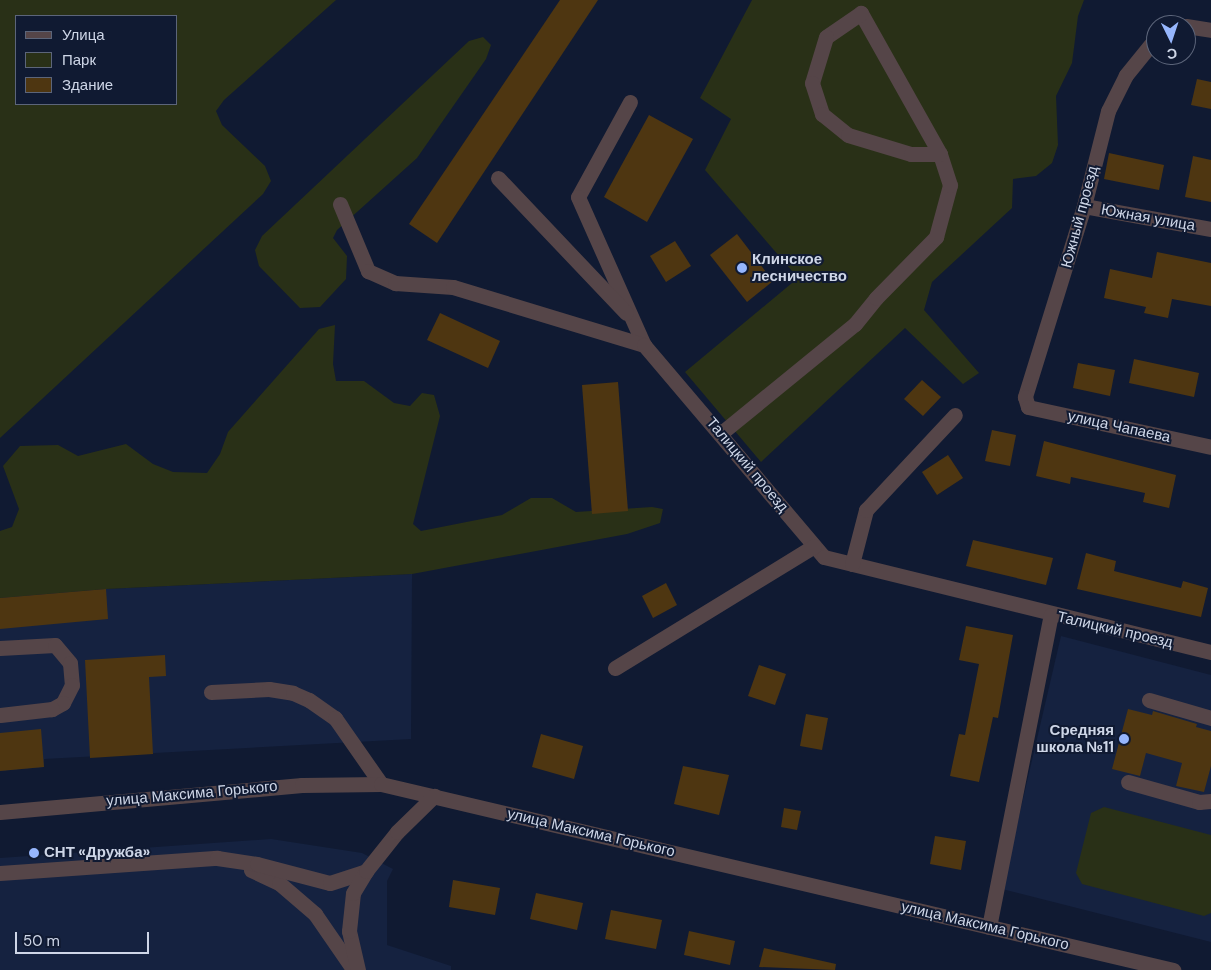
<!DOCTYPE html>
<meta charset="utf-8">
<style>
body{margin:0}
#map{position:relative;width:1211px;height:970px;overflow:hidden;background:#101a32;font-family:"DM Sans",sans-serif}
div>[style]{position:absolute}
.built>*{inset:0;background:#152240}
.green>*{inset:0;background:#293017}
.building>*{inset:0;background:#4e3611}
.minor>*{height:15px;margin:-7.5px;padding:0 7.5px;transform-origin:7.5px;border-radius:7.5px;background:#554548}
.dots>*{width:14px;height:14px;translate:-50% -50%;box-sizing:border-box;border:2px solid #101a32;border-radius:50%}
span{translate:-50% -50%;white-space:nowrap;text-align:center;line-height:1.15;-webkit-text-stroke:4px #101a32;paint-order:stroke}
.street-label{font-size:15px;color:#ced6e7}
.poi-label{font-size:15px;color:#ced6e7;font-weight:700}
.left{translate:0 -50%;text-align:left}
.right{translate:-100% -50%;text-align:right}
.legend{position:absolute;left:15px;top:15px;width:162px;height:90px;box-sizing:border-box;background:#101a32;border:1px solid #5c657a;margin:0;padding:6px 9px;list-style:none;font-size:15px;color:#ced6e7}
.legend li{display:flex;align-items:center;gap:10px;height:25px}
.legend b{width:25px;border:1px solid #5c657a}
.north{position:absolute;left:1146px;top:15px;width:50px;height:50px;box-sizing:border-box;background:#101a32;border:1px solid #5c657a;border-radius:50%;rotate:176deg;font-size:14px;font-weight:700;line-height:20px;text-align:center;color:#ced6e7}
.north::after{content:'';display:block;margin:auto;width:18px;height:22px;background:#96b6fd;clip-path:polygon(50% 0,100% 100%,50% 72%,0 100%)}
.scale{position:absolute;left:15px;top:932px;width:134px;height:22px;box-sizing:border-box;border:2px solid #ced6e7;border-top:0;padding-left:6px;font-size:15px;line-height:18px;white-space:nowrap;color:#ced6e7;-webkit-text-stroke:4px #101a32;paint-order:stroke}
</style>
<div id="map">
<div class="built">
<div style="clip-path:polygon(412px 574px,411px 739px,44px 759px,44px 767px,0 771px,0 598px,106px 589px)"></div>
<div style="clip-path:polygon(1061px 636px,1211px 675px,1211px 942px,1002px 889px)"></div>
<div style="clip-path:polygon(271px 839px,362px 853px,393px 869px,387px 881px,387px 945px,451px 966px,451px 970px,0 970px,0 858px)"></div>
</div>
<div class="green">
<div style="clip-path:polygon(evenodd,0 0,336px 0,224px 100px,216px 111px,222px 125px,265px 166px,271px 181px,263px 194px,0 438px,0 0,16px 16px,176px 16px,176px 104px,16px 104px,16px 16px)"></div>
<div style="clip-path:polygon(752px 0,1084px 0,1078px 16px,1072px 63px,1056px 96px,1058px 145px,1052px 163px,1036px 176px,1013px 179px,1012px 208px,932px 282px,924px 310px,979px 373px,963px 384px,905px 328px,761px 462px,685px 372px,798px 278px,705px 170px,731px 119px,700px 98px)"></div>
<div style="clip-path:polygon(483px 37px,491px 45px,486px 59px,417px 158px,337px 230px,333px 238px,347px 256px,346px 279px,320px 307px,300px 308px,259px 266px,255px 250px,262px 236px,469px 41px)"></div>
<div style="clip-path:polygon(335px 325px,333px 364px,336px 381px,364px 381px,394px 403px,410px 406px,422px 393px,434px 395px,440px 416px,413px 524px,421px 531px,502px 515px,531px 498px,552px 498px,576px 512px,652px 507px,663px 509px,660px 523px,627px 534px,412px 574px,106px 589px,0 598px,0 531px,12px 527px,19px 509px,3px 466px,20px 446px,58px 445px,78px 456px,126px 444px,153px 464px,173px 472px,207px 473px,220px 454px,228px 432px,319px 329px)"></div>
<div style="clip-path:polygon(1104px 807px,1211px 835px,1211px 913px,1204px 916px,1082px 884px,1076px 873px,1091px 813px)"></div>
</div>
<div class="building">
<div style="clip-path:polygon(560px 0,598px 0,437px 243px,409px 224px)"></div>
<div style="clip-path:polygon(1197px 79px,1211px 82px,1211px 109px,1191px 105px)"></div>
<div style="clip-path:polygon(649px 115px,693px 139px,647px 222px,604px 197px)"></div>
<div style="clip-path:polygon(1109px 153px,1164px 165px,1159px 190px,1104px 179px)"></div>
<div style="clip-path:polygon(1193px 156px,1211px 160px,1211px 202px,1185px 197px)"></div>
<div style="clip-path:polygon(737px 234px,773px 281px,747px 302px,710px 255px)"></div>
<div style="clip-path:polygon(675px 241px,691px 266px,666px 282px,650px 256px)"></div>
<div style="clip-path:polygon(1157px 252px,1211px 263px,1211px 306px,1172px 299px,1168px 318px,1144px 313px,1146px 307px,1104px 298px,1110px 269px,1152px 278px)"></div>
<div style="clip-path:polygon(440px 313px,500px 341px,488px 368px,427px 340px)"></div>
<div style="clip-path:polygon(1134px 359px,1199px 373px,1194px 397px,1129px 383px)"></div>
<div style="clip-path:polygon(1078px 363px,1115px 370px,1110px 396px,1073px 388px)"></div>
<div style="clip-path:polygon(922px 380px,941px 397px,923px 416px,904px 399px)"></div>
<div style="clip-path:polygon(618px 382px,628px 511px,592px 514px,582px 385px)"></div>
<div style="clip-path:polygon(992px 430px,1016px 435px,1010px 466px,985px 461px)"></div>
<div style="clip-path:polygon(1044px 441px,1176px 475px,1169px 508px,1143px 502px,1145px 493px,1071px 477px,1070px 484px,1036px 476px)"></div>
<div style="clip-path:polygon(948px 455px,963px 478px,937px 495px,922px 472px)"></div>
<div style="clip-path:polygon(973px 540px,1053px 558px,1046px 585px,966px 566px)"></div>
<div style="clip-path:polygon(1086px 553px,1116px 561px,1114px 571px,1181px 588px,1183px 581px,1208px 588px,1201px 617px,1077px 589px)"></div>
<div style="clip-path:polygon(666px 583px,677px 605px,653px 618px,642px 596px)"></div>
<div style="clip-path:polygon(106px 589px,108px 619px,0 629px,0 598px)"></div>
<div style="clip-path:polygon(966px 626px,1013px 635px,998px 718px,993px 717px,979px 782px,950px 776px,959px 734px,965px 735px,979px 664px,959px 660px)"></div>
<div style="clip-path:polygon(165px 655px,166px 676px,149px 677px,153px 754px,90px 758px,85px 660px)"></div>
<div style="clip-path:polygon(759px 665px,786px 674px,775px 705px,748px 696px)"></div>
<div style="clip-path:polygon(1128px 709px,1152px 715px,1153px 711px,1197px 724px,1196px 727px,1211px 731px,1211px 766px,1204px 792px,1176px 786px,1182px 763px,1146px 753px,1140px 776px,1112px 769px)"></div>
<div style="clip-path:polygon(806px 714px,828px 718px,822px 750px,800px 746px)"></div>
<div style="clip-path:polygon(41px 729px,44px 767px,0 771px,0 733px)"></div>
<div style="clip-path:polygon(541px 734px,583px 746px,574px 779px,532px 767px)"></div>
<div style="clip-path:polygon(683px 766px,729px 775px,719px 815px,674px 804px)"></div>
<div style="clip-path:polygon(784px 808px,801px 811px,797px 830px,781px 827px)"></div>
<div style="clip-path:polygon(935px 836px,966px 841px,961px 870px,930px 864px)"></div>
<div style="clip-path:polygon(453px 880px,500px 888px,495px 915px,449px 907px)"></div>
<div style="clip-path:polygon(536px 893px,583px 903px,577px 930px,530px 919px)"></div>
<div style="clip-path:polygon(611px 910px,662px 920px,656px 949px,605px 939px)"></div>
<div style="clip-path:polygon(689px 931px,735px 941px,730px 965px,684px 955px)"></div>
<div style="clip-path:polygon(764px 948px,836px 964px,835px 970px,759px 967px)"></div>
</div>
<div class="minor">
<div style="left:1186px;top:26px;width:25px;rotate:9deg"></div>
<div style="left:1156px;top:38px;width:48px;rotate:129deg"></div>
<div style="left:1126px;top:75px;width:40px;rotate:116.6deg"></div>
<div style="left:1108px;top:111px;width:98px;rotate:104.2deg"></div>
<div style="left:1084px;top:206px;width:200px;rotate:107.2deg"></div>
<div style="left:1025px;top:397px;width:10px;rotate:73deg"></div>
<div style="left:1028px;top:407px;width:187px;rotate:12.3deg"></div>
<div style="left:630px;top:102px;width:108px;rotate:118.7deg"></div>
<div style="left:578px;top:197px;width:162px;rotate:66deg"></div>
<div style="left:498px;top:178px;width:186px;rotate:46.5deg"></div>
<div style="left:340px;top:204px;width:73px;rotate:67.3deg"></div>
<div style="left:368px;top:271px;width:30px;rotate:24deg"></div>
<div style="left:395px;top:283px;width:58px;rotate:3.9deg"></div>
<div style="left:453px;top:287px;width:200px;rotate:16.9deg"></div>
<div style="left:644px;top:345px;width:278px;rotate:49.7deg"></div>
<div style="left:824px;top:557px;width:398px;rotate:13.8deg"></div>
<div style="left:1084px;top:206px;width:129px;rotate:10.3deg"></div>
<div style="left:720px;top:434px;width:174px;rotate:-39.2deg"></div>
<div style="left:855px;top:324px;width:33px;rotate:-51deg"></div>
<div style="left:876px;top:298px;width:86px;rotate:-45.5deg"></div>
<div style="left:936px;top:237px;width:54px;rotate:-74.9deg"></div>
<div style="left:950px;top:185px;width:33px;rotate:-108deg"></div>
<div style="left:940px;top:154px;width:162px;rotate:-119.3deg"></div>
<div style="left:861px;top:13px;width:42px;rotate:145.6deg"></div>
<div style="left:826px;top:37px;width:48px;rotate:106.9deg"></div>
<div style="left:812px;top:83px;width:33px;rotate:72deg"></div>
<div style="left:822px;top:114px;width:33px;rotate:39deg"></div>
<div style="left:848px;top:135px;width:66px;rotate:16.8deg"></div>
<div style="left:911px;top:154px;width:29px"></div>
<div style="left:852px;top:564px;width:56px;rotate:-75.5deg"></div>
<div style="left:866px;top:510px;width:130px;rotate:-46.9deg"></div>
<div style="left:0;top:648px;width:55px;rotate:-3.1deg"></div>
<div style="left:55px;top:645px;width:23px;rotate:50deg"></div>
<div style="left:70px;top:663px;width:22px;rotate:85deg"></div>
<div style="left:72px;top:685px;width:20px;rotate:117deg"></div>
<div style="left:63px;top:703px;width:13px;rotate:151deg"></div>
<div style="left:52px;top:709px;width:52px;rotate:173.4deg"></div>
<div style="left:615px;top:668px;width:233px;rotate:-31.5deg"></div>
<div style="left:211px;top:692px;width:58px;rotate:-3deg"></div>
<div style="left:269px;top:689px;width:24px;rotate:9deg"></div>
<div style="left:293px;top:693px;width:17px;rotate:24deg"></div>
<div style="left:309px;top:700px;width:32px;rotate:35deg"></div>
<div style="left:335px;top:718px;width:80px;rotate:55.1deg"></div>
<div style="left:1149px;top:700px;width:65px;rotate:16.2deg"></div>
<div style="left:1128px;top:782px;width:74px;rotate:15.7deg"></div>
<div style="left:1199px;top:802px;width:12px;rotate:-5deg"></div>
<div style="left:0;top:812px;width:303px;rotate:-5.1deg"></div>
<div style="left:302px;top:785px;width:79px;rotate:-0.7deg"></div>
<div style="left:381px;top:784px;width:814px;rotate:13.22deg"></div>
<div style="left:251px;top:870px;width:31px;rotate:25deg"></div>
<div style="left:279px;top:883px;width:48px;rotate:40.7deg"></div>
<div style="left:315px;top:914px;width:67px;rotate:55.4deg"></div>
<div style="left:0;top:873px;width:218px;rotate:-4deg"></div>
<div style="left:217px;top:858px;width:40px;rotate:8.5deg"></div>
<div style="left:257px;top:864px;width:75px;rotate:14.6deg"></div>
<div style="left:330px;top:883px;width:38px;rotate:-18deg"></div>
<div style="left:989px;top:927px;width:318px;rotate:-78.8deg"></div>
<div style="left:358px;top:970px;width:40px;rotate:-103deg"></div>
<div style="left:349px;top:931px;width:38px;rotate:-84deg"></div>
<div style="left:353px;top:893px;width:26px;rotate:-59deg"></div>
<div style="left:366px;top:871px;width:50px;rotate:-51.5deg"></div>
<div style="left:397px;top:832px;width:52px;rotate:-44.2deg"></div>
</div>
<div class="dots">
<div style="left:742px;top:268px;background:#96b6fd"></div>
<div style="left:1124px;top:739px;background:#96b6fd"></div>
<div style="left:34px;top:853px;background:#96b6fd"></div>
</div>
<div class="street-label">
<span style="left:1080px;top:217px;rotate:-75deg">Южный проезд</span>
<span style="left:1148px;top:218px;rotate:10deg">Южная улица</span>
<span style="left:1119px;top:427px;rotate:12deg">улица Чапаева</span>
<span style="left:747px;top:465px;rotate:50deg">Талицкий проезд</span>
<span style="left:1115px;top:630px;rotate:13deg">Талицкий проезд</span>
<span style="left:192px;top:794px;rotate:-5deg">улица Максима Горького</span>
<span style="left:591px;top:833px;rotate:13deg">улица Максима Горького</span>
<span style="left:985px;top:926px;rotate:13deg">улица Максима Горького</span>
</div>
<div class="poi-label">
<span class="left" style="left:752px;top:268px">Клинское<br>лесничество</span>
<span class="right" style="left:1114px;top:739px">Средняя<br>школа №11</span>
<span class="left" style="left:44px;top:853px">СНТ «Дружба»</span>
</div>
<ul class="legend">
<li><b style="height:6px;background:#554548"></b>Улица</li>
<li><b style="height:14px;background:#293017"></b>Парк</li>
<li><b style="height:14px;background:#4e3611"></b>Здание</li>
</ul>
<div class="north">С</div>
<div class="scale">50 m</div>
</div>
